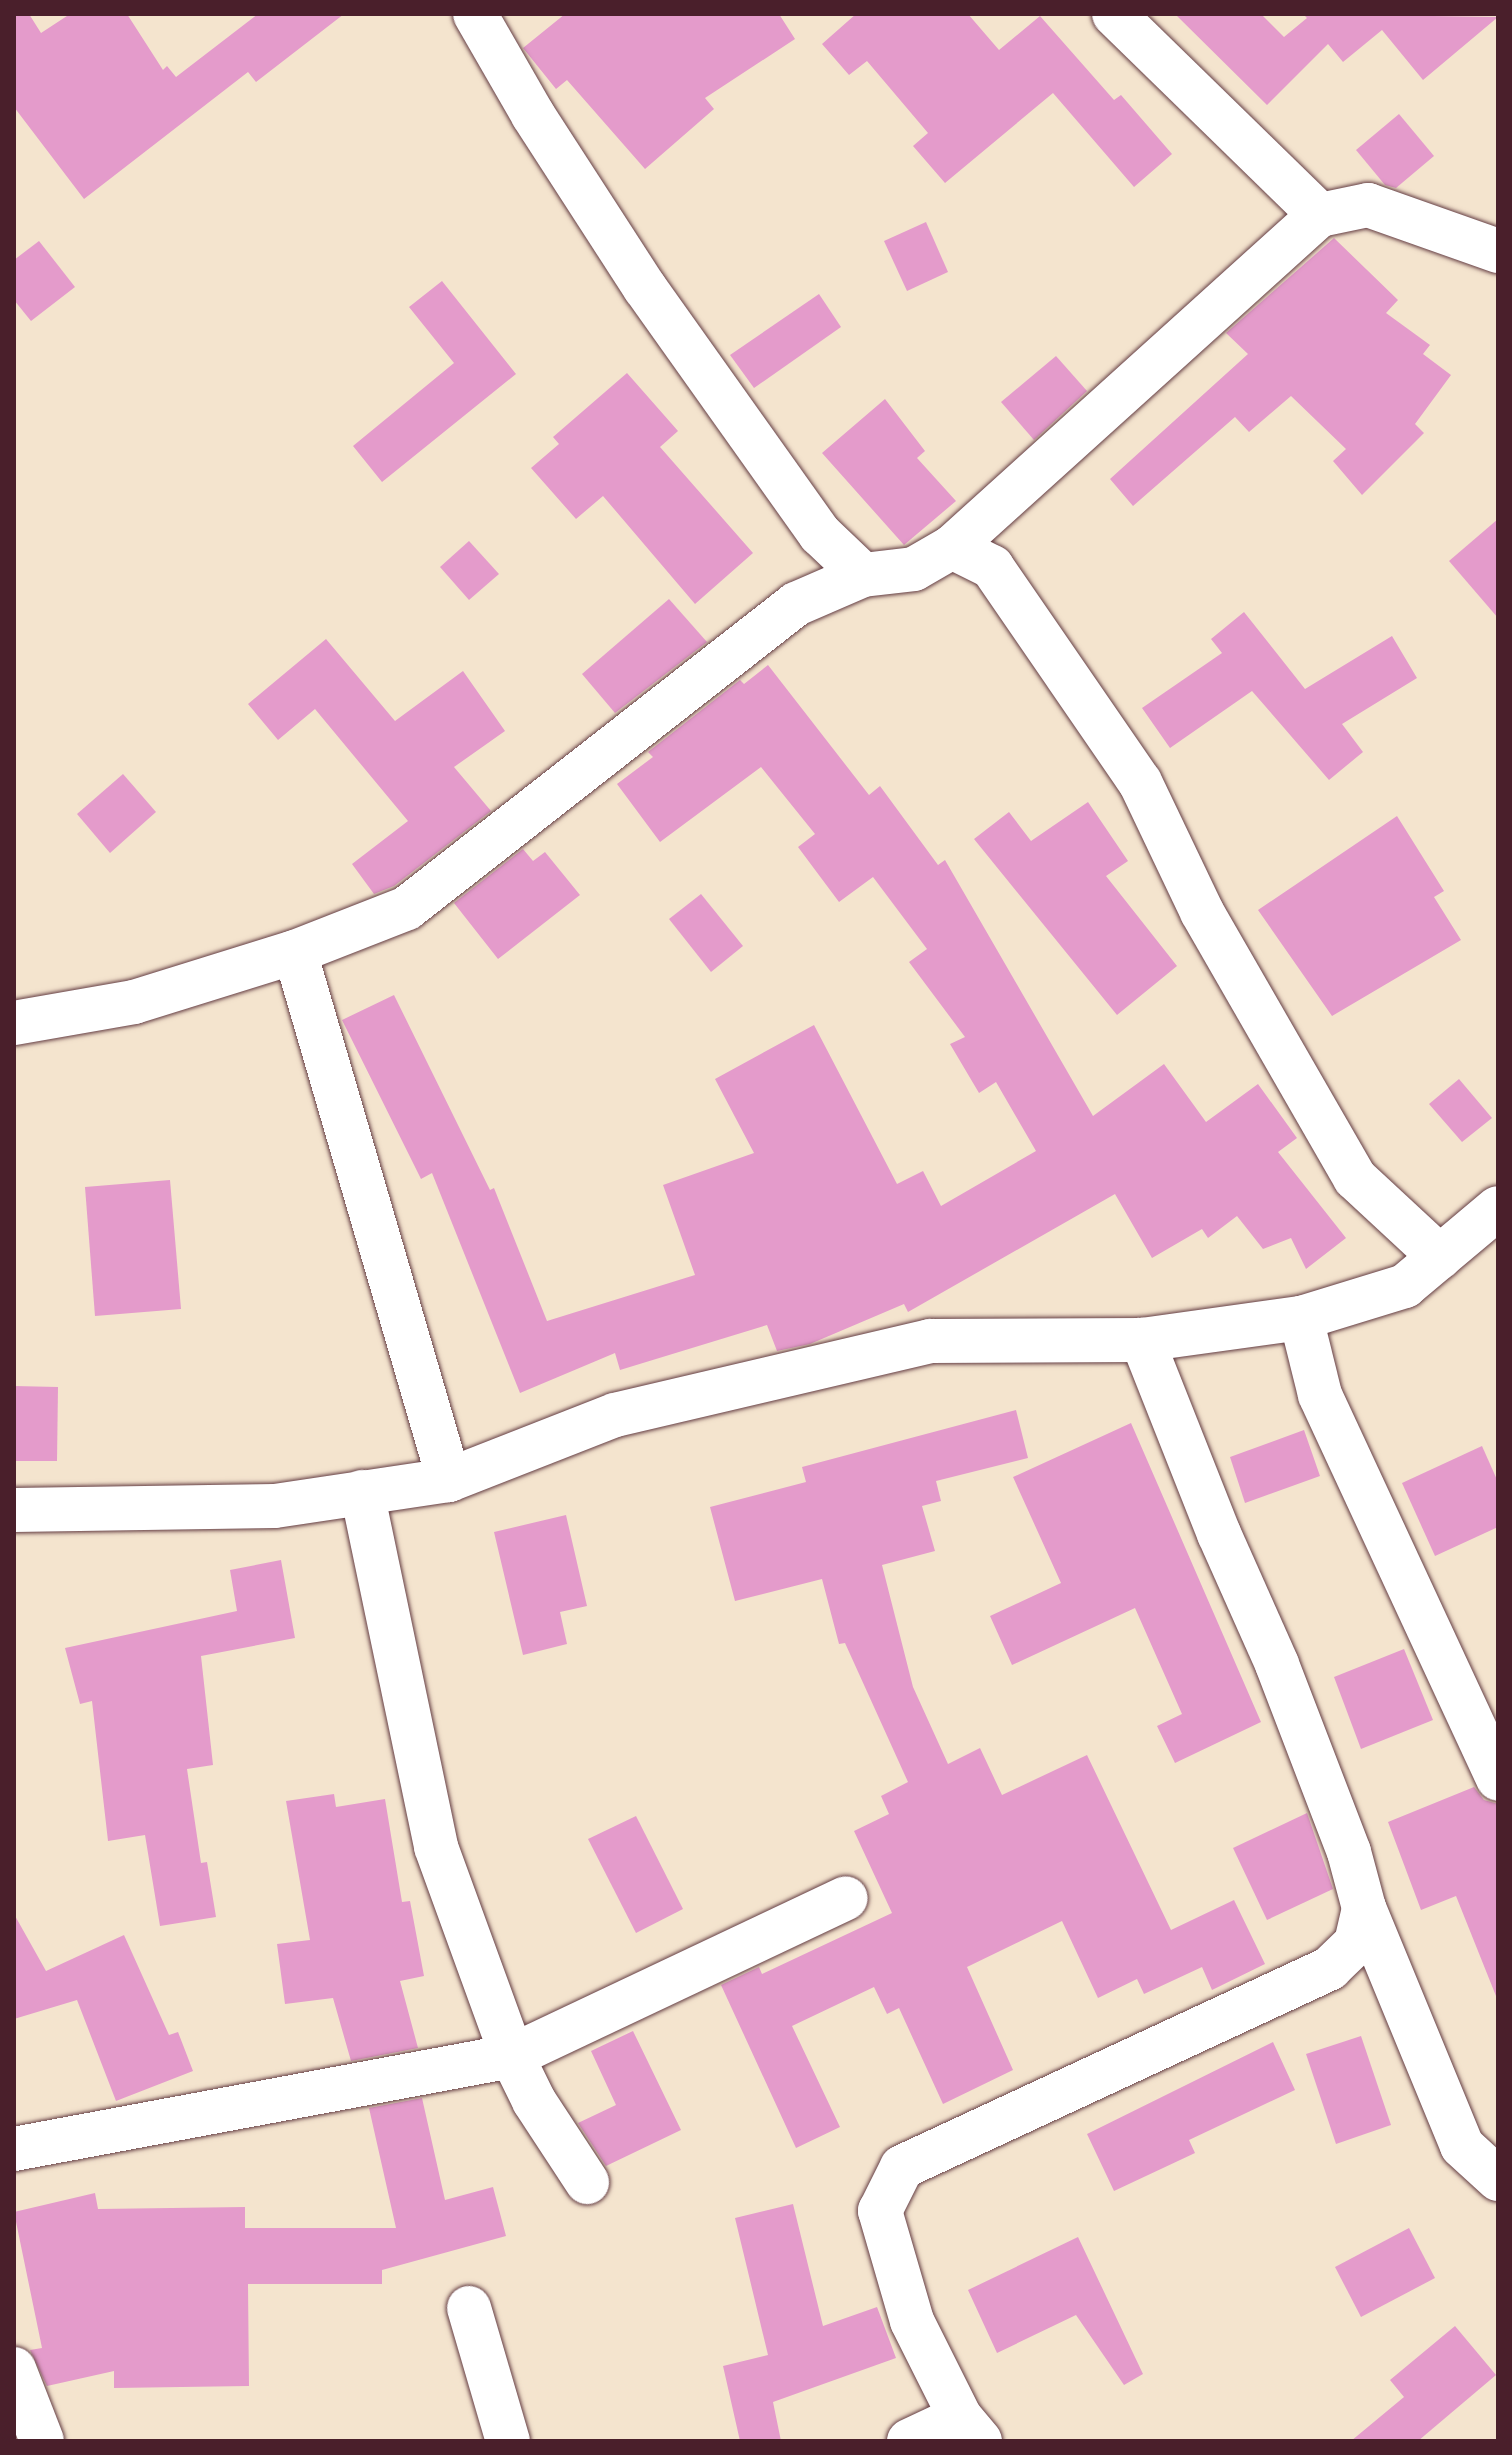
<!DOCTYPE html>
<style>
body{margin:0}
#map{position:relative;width:1512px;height:2455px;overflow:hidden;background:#f4e4ce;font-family:"Sorts Mill Goudy",serif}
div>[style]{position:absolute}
.building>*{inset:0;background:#e49bcb}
.roads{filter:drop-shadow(0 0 2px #643d43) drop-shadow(0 0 2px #643d43)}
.minor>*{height:44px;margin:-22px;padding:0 22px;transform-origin:22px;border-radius:22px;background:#fff}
span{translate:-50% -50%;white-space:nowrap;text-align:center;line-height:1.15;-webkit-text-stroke:6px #f6f6f2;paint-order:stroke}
.frame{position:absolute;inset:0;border:16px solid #4a1f2b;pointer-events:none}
</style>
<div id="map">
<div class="building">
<div style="clip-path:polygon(14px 14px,29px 14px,41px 33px,70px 14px,127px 14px,163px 70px,167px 66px,176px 77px,258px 14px,344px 14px,256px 82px,248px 72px,84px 199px,14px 107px)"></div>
<div style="clip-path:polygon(565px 14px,779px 14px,795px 39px,705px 98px,714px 109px,645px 169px,567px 80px,556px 89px,523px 48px)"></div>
<div style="clip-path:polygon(856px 14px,968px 14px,999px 50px,1040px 16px,1114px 100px,1121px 95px,1172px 154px,1134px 187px,1053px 93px,945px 183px,913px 146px,928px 133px,867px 61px,849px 75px,822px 44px)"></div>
<div style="clip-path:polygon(1175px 14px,1261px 14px,1284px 37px,1307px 18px,1303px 14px,1498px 17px,1423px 80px,1382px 30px,1343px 62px,1328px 44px,1267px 105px)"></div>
<div style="clip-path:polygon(1399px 114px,1434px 156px,1396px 188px,1385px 185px,1356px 150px)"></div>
<div style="clip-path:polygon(926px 222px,948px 272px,907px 291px,884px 241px)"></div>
<div style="clip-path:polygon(1334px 238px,1398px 300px,1386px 313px,1430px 345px,1423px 354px,1451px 375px,1415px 424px,1424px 433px,1362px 495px,1333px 461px,1346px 449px,1291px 396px,1249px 432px,1235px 417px,1133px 506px,1110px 479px,1248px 354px,1226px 333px)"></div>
<div style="clip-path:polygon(39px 241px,75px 287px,31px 321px,14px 300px,14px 260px)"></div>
<div style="clip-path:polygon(442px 281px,516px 374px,382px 482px,353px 446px,454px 363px,409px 307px)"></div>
<div style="clip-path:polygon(819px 294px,841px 327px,754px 388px,730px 355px)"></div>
<div style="clip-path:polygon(1056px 356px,1087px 391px,1034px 440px,1001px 402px)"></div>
<div style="clip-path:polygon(627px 373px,678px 431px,660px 447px,753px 553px,695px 604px,603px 496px,576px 519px,531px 468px,559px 444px,553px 437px)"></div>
<div style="clip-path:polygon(885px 399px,925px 451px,917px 458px,956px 501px,904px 545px,822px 453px)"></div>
<div style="clip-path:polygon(1498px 519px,1498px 618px,1449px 561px)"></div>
<div style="clip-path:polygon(469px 541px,499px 574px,469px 600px,440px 567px)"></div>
<div style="clip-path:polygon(669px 599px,707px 642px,615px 713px,582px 674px)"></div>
<div style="clip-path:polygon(1244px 612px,1305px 689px,1392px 636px,1417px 678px,1342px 724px,1363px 752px,1329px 780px,1252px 691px,1170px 748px,1142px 708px,1222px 653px,1211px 639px)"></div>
<div style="clip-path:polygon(326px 639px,395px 721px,463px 671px,505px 731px,454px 767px,491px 811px,394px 886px,374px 894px,352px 864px,408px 821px,315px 709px,278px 740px,248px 704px)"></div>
<div style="clip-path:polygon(768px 665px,869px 795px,880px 786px,938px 865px,945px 860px,1093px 1116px,1164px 1064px,1206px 1122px,1258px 1084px,1297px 1138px,1278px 1152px,1346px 1238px,1306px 1269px,1291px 1238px,1263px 1249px,1237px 1216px,1208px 1238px,1202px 1229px,1152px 1258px,1115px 1194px,908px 1312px,904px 1304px,810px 1344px,777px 1351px,767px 1325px,620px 1370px,615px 1353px,520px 1393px,432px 1173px,421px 1179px,342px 1020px,394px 995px,490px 1190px,494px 1188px,547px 1321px,695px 1275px,663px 1185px,754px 1153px,715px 1079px,814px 1025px,897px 1184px,923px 1171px,941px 1206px,1036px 1151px,996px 1082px,979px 1093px,950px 1044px,965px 1037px,909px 962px,927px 949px,873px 877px,839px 902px,798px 847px,815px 834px,761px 767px,660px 842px,617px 784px,653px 757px,648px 752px,740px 680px,744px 684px)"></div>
<div style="clip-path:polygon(123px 774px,156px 812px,110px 853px,77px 814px)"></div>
<div style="clip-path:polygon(1088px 802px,1128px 861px,1106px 876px,1177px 966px,1117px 1015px,974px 839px,1009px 812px,1031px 841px)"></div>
<div style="clip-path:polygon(1397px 816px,1444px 891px,1434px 897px,1461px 940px,1332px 1016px,1258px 910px)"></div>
<div style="clip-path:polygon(523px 849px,533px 861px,545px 852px,580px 895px,498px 959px,454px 903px)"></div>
<div style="clip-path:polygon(701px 894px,743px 946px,711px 972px,669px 919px)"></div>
<div style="clip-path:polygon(1459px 1079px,1492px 1118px,1462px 1142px,1429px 1104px)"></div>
<div style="clip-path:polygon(170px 1180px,181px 1309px,95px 1316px,85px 1187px)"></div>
<div style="clip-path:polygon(14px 1386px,58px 1387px,57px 1461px,14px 1461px)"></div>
<div style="clip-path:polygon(1016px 1410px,1028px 1458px,936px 1481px,941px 1501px,922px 1506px,935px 1551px,882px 1565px,913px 1687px,948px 1764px,980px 1748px,1002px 1795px,1087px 1755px,1171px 1930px,1234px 1900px,1265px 1964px,1212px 1990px,1202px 1967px,1144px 1994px,1137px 1979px,1098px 1998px,1062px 1921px,967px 1967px,1013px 2070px,943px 2104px,899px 2008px,887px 2014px,874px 1987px,792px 2026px,840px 2127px,796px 2148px,721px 1985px,759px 1967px,762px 1974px,892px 1913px,854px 1831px,889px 1814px,881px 1796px,908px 1782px,845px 1643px,839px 1644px,822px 1579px,735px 1601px,710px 1507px,806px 1482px,802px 1467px)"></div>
<div style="clip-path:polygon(1131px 1423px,1261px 1722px,1175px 1763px,1157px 1726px,1182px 1714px,1135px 1608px,1012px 1665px,990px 1616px,1061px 1583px,1013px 1477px)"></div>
<div style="clip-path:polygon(1304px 1430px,1320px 1476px,1245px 1503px,1230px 1457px)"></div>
<div style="clip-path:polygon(1482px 1446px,1498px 1482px,1498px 1527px,1435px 1556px,1402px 1483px)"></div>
<div style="clip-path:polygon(566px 1515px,587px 1606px,560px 1612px,567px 1644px,523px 1655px,494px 1532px)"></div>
<div style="clip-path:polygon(281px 1560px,295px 1638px,201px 1656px,213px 1765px,187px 1769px,201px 1863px,207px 1862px,216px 1917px,160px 1926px,145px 1835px,108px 1841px,92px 1701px,80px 1704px,65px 1648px,237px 1611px,230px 1570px)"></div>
<div style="clip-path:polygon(1404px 1649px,1433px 1720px,1361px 1749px,1334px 1677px)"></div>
<div style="clip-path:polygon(1474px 1787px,1484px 1800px,1498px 1804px,1496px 1996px,1456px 1896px,1421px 1910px,1388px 1822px)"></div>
<div style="clip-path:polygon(334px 1794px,336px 1807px,385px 1799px,402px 1902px,410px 1901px,424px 1976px,400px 1981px,418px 2048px,351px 2061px,333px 1998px,285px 2004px,277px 1944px,310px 1940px,286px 1801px)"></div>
<div style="clip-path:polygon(1307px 1813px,1333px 1889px,1267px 1920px,1233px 1848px)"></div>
<div style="clip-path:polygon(636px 1816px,683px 1909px,636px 1933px,588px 1839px)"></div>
<div style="clip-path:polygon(14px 1914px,46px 1971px,124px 1935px,169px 2035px,178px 2032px,193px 2071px,116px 2101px,77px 2000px,14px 2019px)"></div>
<div style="clip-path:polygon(633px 2031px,681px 2130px,606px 2166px,578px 2123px,616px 2105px,591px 2051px)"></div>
<div style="clip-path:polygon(1361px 2036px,1391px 2125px,1336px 2144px,1306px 2054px)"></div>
<div style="clip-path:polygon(1273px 2042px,1295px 2090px,1189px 2140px,1195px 2153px,1114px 2191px,1087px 2134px)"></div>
<div style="clip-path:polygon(422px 2098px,445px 2200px,493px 2187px,506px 2236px,382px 2270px,382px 2284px,248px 2284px,249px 2386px,114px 2388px,114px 2371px,47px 2386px,30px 2350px,42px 2348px,14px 2212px,95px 2193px,98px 2209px,245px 2207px,245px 2228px,396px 2228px,369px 2108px)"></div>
<div style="clip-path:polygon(793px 2204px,823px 2326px,877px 2307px,896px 2358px,773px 2402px,781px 2441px,740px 2441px,723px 2366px,768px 2355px,735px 2218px)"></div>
<div style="clip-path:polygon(1409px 2228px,1435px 2278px,1361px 2317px,1335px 2267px)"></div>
<div style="clip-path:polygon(1078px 2237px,1143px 2374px,1124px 2385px,1076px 2315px,997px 2353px,968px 2290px)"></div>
<div style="clip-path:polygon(1455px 2326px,1496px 2375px,1418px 2441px,1351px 2441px,1404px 2397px,1390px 2380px)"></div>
</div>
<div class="roads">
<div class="minor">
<div style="left:475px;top:14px;width:116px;rotate:60.1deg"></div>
<div style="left:533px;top:115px;width:206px;rotate:57.1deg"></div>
<div style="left:645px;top:288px;width:302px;rotate:54.6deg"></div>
<div style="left:820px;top:534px;width:59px;rotate:43.6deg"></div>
<div style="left:863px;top:575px;width:51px;rotate:-6.7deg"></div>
<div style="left:914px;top:569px;width:44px;rotate:-30.1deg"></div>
<div style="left:952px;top:547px;width:496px;rotate:-42.1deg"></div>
<div style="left:1320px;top:215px;width:49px;rotate:-11.8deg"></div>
<div style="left:1368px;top:205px;width:138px;rotate:19.5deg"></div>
<div style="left:1114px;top:14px;width:288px;rotate:44.3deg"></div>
<div style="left:952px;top:547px;width:45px;rotate:26.6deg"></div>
<div style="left:992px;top:567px;width:261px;rotate:55.5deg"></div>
<div style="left:1140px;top:782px;width:144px;rotate:64.5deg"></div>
<div style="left:1202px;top:912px;width:307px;rotate:60.1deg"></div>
<div style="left:1355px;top:1178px;width:116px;rotate:42.9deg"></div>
<div style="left:295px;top:952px;width:550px;rotate:73.74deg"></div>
<div style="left:14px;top:1023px;width:122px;rotate:-9.9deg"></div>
<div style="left:134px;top:1002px;width:169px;rotate:-17.3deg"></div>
<div style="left:295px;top:952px;width:120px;rotate:-21.4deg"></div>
<div style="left:407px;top:908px;width:494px;rotate:-38deg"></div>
<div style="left:796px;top:604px;width:73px;rotate:-23.4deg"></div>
<div style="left:1301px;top:1318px;width:79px;rotate:76.1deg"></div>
<div style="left:1320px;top:1395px;width:423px;rotate:65.1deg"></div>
<div style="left:362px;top:1492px;width:363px;rotate:78.2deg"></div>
<div style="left:436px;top:1847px;width:222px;rotate:70deg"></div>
<div style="left:512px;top:2056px;width:50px;rotate:63.9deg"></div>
<div style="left:534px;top:2101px;width:97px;rotate:56.8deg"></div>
<div style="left:14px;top:1510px;width:261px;rotate:-0.9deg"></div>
<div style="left:275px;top:1506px;width:176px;rotate:-8.5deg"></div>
<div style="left:449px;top:1480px;width:178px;rotate:-21.4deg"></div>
<div style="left:615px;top:1415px;width:324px;rotate:-13.2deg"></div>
<div style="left:930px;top:1341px;width:212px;rotate:-0.3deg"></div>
<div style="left:1142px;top:1340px;width:161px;rotate:-7.9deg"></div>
<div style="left:1301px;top:1318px;width:109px;rotate:-17.1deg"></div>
<div style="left:1405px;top:1286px;width:121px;rotate:-40deg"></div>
<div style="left:1364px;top:1908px;width:257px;rotate:67.6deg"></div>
<div style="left:1462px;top:2146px;width:49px;rotate:42.5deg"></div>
<div style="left:14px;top:2149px;width:507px;rotate:-10.58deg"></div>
<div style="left:512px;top:2056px;width:369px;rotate:-25.3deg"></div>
<div style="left:469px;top:2308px;width:139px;rotate:73.7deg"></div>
<div style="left:14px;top:2369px;width:77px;rotate:68.7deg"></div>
<div style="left:909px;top:2441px;width:56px;rotate:-25.2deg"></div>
<div style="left:980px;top:2441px;width:31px;rotate:-130deg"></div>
<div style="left:960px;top:2417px;width:107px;rotate:-116.6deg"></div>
<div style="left:912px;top:2321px;width:115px;rotate:-106.2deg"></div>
<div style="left:880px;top:2211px;width:49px;rotate:-63.4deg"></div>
<div style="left:902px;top:2167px;width:472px;rotate:-24.9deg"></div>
<div style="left:1330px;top:1968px;width:36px;rotate:-44deg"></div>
<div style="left:1356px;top:1943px;width:36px;rotate:-77deg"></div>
<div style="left:1364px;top:1908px;width:58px;rotate:-105deg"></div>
<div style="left:1349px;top:1852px;width:201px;rotate:-111deg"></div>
<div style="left:1277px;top:1664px;width:142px;rotate:-114deg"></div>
<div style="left:1219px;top:1534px;width:209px;rotate:-111.6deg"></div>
</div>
</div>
<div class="frame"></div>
</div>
